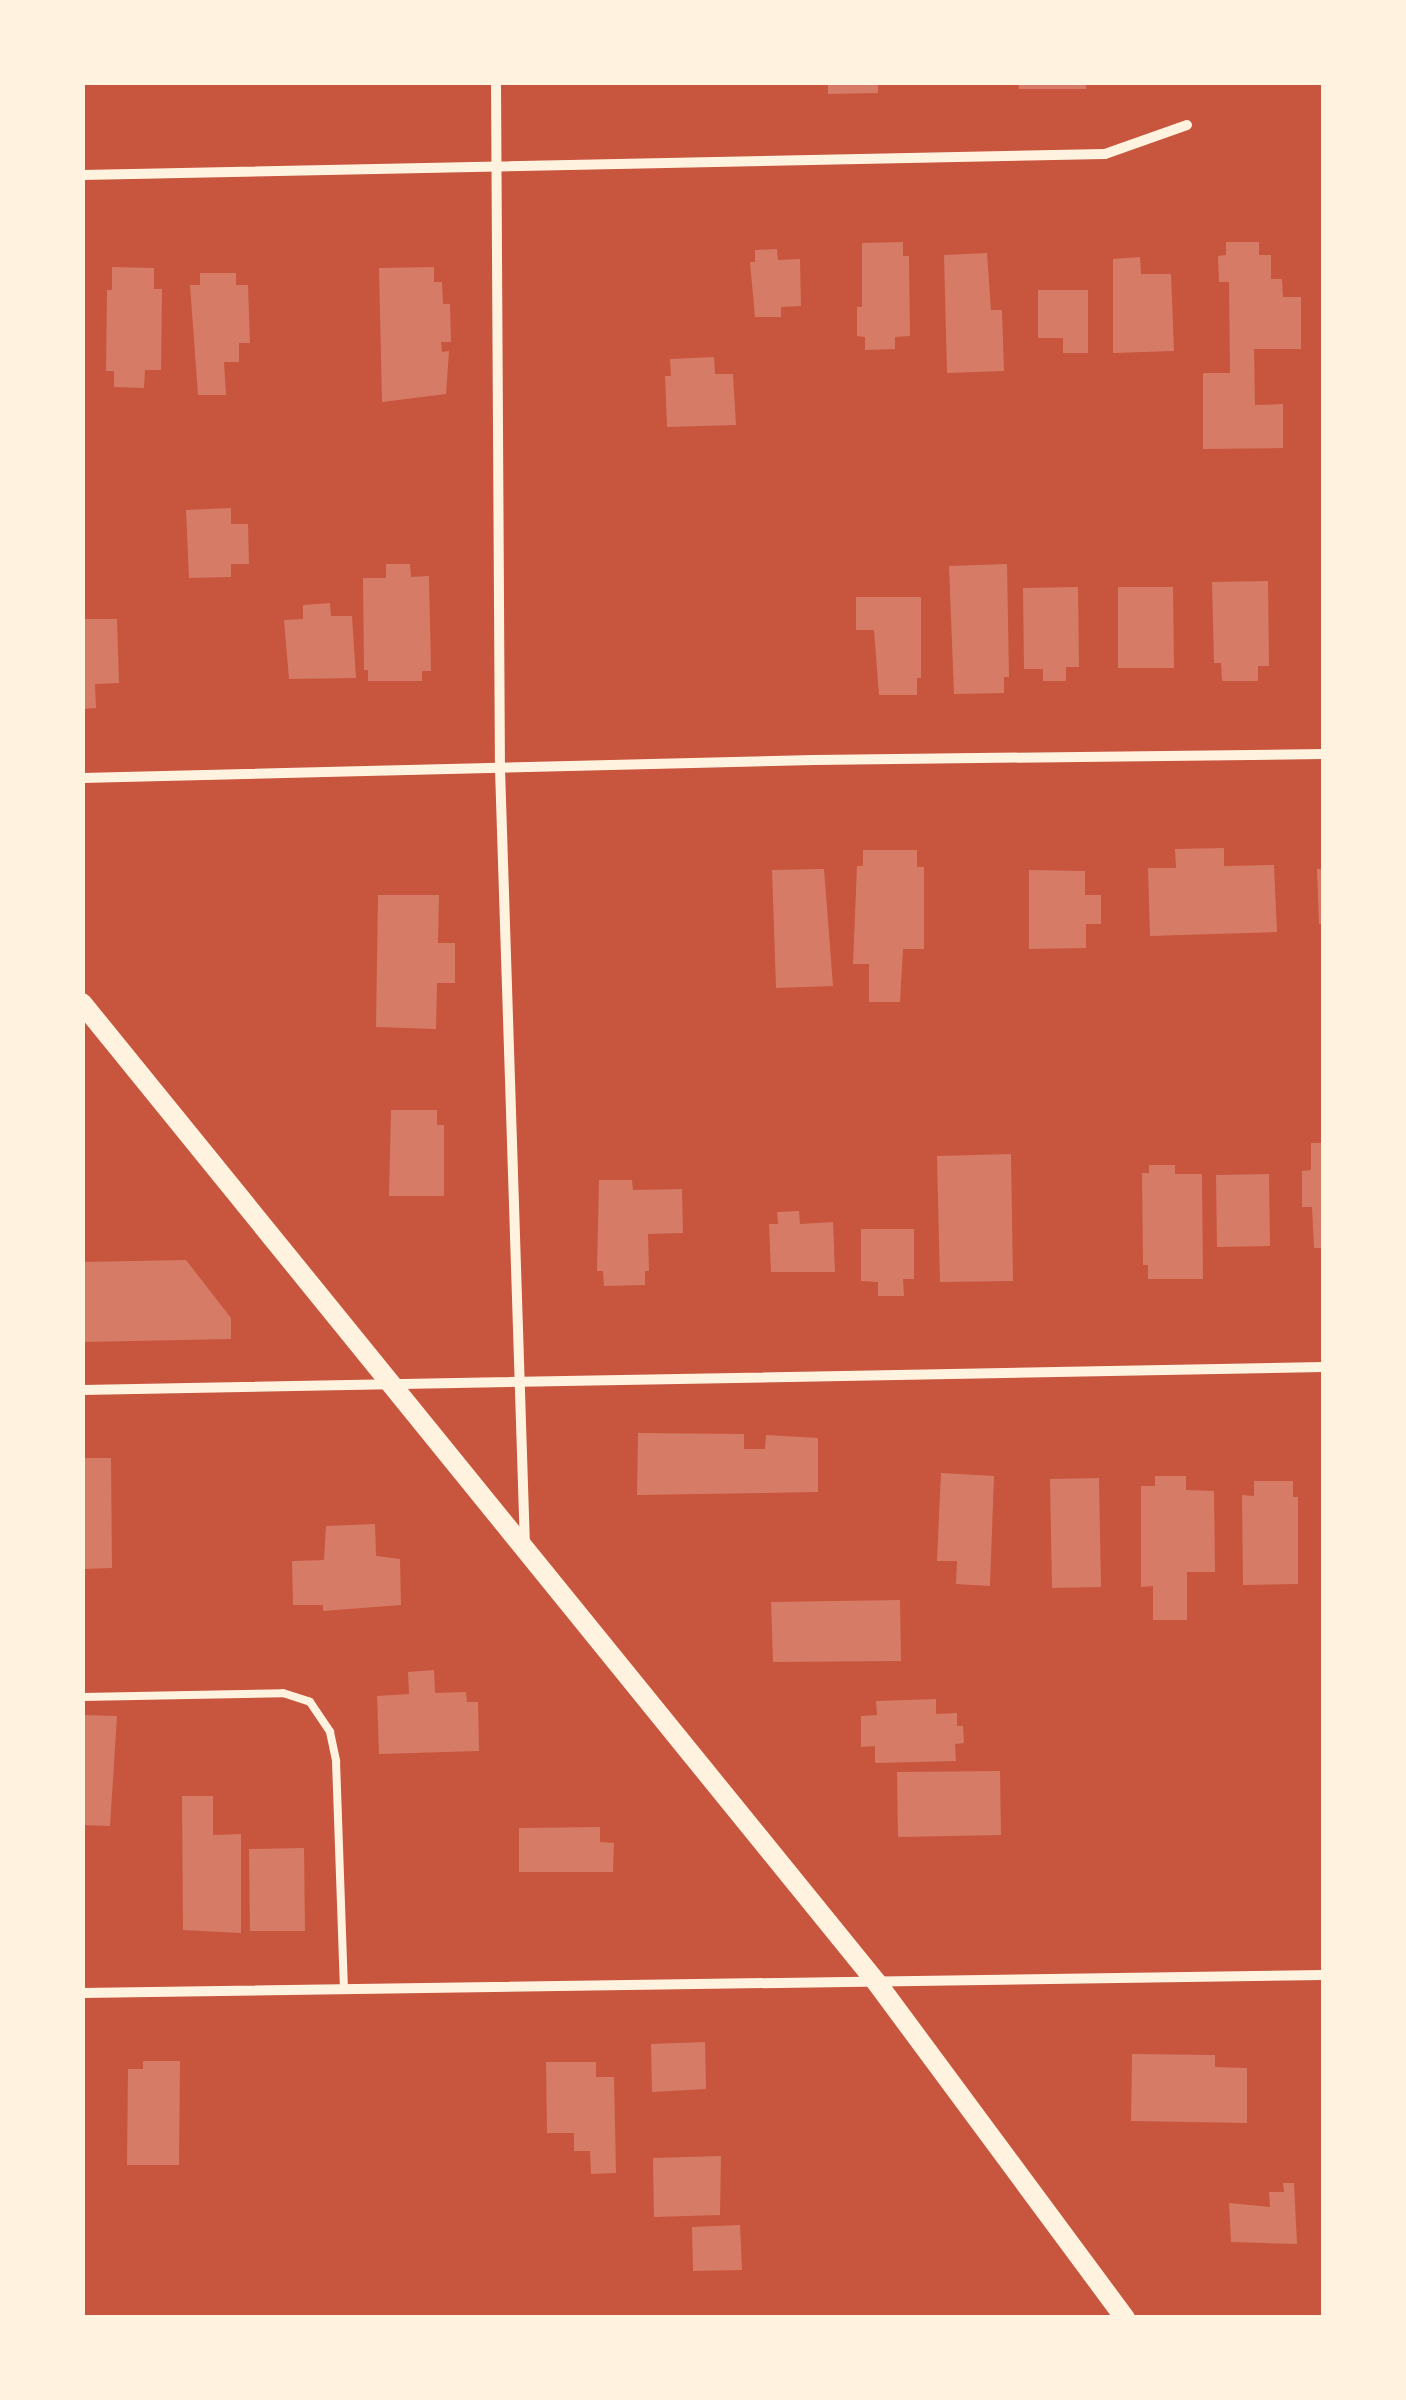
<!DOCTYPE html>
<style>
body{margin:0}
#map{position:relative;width:1406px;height:2400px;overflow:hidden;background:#c8553d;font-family:Karla,sans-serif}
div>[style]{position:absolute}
.building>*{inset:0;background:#d67c66}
.service>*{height:8px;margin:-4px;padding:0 4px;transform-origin:4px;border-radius:4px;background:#fff3e0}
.minor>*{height:10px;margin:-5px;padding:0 5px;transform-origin:5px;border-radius:5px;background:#fff3e0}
.secondary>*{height:20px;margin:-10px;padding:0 10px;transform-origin:10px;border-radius:10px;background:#fff3e0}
span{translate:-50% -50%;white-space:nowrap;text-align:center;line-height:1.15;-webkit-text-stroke:9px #fff3e0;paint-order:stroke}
.frame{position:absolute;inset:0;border:85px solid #fff3e0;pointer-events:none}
</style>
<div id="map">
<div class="building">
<div style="clip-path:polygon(828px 82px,878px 82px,878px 93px,828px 94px)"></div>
<div style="clip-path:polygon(1018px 82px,1086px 82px,1086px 89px,1019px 89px)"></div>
<div style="clip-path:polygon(903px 242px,903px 256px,909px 256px,910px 336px,895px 337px,895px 349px,865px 350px,865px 337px,857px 336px,857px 307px,862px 307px,862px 243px)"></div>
<div style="clip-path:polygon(1226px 242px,1259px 242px,1259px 255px,1271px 255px,1271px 279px,1282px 279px,1283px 297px,1301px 297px,1301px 349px,1254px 349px,1255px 405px,1283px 404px,1283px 448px,1203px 449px,1203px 373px,1230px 373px,1229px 282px,1219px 282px,1218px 256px,1226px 255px)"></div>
<div style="clip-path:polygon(777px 249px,778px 260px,800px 259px,801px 306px,781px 307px,781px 317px,755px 317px,750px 262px,755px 262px,755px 250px)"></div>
<div style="clip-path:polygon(987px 253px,991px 310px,1002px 310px,1004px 371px,947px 373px,944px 255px)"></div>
<div style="clip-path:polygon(1140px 257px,1141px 274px,1171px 274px,1174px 351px,1113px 353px,1113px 259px)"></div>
<div style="clip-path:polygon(112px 267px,154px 268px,154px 289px,162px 289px,161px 370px,145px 370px,144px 388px,114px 387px,114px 371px,106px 371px,107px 290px,112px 290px)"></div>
<div style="clip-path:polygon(434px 267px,434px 282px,442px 282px,443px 304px,450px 304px,451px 342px,441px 342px,442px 352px,449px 351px,446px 394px,382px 402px,379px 268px)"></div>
<div style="clip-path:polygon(200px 273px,236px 273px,236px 285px,248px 285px,250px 343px,239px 343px,239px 362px,224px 362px,226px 395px,198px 395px,190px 285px,200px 285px)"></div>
<div style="clip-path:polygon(1038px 290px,1088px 290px,1088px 353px,1063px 353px,1063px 338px,1038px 338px)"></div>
<div style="clip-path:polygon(714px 357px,715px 374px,733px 374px,736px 425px,667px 427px,665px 376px,671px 376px,670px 359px)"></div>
<div style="clip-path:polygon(231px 508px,231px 524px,248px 524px,249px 564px,231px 564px,231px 577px,189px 578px,186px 510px)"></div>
<div style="clip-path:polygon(386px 564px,410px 564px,411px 577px,429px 576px,431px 671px,422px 671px,422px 681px,368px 681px,368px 670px,364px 670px,363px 578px,386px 578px)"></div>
<div style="clip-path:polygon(1007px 564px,1009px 677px,1004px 677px,1004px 693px,954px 694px,949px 566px)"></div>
<div style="clip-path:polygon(1268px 581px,1269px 666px,1258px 666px,1258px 681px,1222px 681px,1221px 663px,1214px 663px,1212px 582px)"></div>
<div style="clip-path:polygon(1078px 587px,1079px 667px,1066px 667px,1066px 681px,1043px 681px,1043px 669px,1024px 669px,1023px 588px)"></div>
<div style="clip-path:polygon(1118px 587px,1173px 587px,1174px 668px,1118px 668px)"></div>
<div style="clip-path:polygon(856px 597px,921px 597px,921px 678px,917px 678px,917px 695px,879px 695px,874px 630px,856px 630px)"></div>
<div style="clip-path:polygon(330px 603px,331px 616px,352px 616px,356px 678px,289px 679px,284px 620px,303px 619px,303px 605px)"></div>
<div style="clip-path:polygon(82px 619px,117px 619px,119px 683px,95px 684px,96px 708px,82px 709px)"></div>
<div style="clip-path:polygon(1224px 848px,1224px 866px,1274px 865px,1277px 932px,1150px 936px,1148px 868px,1176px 868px,1175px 849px)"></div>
<div style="clip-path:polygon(863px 850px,917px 850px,917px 867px,924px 867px,924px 949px,903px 949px,900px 1002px,869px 1002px,869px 964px,853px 964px,857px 866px,863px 866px)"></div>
<div style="clip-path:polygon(824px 869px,833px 986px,776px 988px,772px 870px)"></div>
<div style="clip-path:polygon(1317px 869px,1324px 869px,1324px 924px,1319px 924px)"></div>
<div style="clip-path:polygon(1029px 870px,1085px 871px,1085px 895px,1101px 895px,1101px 924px,1086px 924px,1086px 948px,1029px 949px)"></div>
<div style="clip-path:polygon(378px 895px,439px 895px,438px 943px,455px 943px,455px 983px,437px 983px,436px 1029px,376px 1027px)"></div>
<div style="clip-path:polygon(391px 1110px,437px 1110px,437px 1125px,444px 1125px,444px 1196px,389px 1196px)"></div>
<div style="clip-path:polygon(1311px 1143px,1324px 1143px,1324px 1248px,1314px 1248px,1312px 1207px,1302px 1207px,1302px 1171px,1311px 1170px)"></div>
<div style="clip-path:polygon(1011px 1154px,1013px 1281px,940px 1282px,937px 1156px)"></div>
<div style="clip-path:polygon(1149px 1165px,1175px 1165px,1175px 1174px,1202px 1174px,1203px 1279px,1148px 1279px,1148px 1265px,1143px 1265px,1142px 1173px,1149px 1173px)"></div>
<div style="clip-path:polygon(1269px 1174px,1270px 1246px,1217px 1247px,1216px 1175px)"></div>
<div style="clip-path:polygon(599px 1180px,632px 1180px,633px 1190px,682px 1189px,683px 1233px,648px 1234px,649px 1271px,645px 1271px,645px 1285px,604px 1286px,603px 1271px,597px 1271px)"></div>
<div style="clip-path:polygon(799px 1211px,800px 1224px,833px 1222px,835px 1272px,771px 1272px,769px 1224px,778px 1224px,777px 1212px)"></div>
<div style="clip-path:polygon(861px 1229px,914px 1229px,914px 1279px,903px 1279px,904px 1296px,878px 1296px,878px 1282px,861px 1281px)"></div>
<div style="clip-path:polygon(186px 1260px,231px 1318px,231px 1339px,82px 1342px,82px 1262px)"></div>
<div style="clip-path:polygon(638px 1433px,744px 1434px,744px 1449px,765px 1449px,766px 1435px,818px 1438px,818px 1492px,637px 1495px)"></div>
<div style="clip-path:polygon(82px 1458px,111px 1458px,112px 1568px,82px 1569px)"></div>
<div style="clip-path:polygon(941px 1473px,994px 1476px,990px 1586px,956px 1584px,957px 1561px,937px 1561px)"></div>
<div style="clip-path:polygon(1155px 1476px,1186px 1476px,1186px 1490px,1214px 1491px,1215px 1572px,1187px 1572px,1187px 1620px,1153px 1620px,1153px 1586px,1141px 1587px,1141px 1486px,1155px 1486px)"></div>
<div style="clip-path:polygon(1099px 1478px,1101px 1587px,1052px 1588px,1050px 1479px)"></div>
<div style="clip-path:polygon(1254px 1481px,1293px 1481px,1293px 1497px,1298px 1497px,1298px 1584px,1243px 1585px,1242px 1495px,1254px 1496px)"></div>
<div style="clip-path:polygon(375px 1524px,376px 1556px,400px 1559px,401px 1605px,323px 1611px,323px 1605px,293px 1605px,292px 1561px,324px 1560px,326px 1526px)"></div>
<div style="clip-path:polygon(900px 1600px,901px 1661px,773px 1662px,771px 1602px)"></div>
<div style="clip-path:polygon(434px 1670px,435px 1693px,466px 1692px,467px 1702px,478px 1702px,479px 1751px,379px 1754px,377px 1696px,409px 1694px,408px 1672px)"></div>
<div style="clip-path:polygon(936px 1699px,936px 1714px,957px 1713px,957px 1726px,963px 1726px,964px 1743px,955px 1744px,956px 1761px,875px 1763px,875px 1746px,861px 1747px,861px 1716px,877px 1715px,876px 1701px)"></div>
<div style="clip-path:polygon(82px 1715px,117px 1716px,110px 1826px,82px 1825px)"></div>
<div style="clip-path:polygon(1000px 1771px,1001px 1835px,898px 1837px,897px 1772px)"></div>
<div style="clip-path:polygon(182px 1796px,213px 1796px,213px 1835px,241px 1834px,241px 1933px,183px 1930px)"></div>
<div style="clip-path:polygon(600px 1827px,600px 1842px,614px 1843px,613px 1872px,519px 1872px,519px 1828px)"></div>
<div style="clip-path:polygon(304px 1848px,305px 1931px,250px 1931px,249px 1849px)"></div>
<div style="clip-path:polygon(705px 2042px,706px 2089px,652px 2092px,651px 2044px)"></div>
<div style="clip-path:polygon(1132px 2054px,1215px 2055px,1215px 2067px,1247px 2068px,1247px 2123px,1131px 2121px)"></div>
<div style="clip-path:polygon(143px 2061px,180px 2061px,179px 2165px,127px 2165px,128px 2069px,143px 2069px)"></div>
<div style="clip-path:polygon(546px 2062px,596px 2062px,596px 2077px,614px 2077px,616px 2173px,591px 2174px,590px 2151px,574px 2151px,574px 2133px,547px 2133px)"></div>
<div style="clip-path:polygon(721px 2156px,720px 2215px,654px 2217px,653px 2158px)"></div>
<div style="clip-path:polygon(1283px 2183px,1294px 2183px,1297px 2244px,1231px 2242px,1229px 2203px,1270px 2207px,1269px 2192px,1284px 2192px)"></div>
<div style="clip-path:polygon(740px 2225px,742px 2270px,693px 2271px,692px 2227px)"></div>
</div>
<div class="service">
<div style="left:82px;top:1697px;width:201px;rotate:-1.1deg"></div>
<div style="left:283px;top:1693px;width:28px;rotate:18deg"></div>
<div style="left:310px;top:1702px;width:36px;rotate:56deg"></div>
<div style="left:330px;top:1732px;width:30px;rotate:78deg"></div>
<div style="left:336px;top:1761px;width:228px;rotate:88deg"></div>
</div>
<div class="minor">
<div style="left:496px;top:82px;width:687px;rotate:89.67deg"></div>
<div style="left:500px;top:769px;width:777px;rotate:88.16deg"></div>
<div style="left:82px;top:175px;width:1023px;rotate:-1.18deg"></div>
<div style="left:1105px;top:154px;width:87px;rotate:-19.5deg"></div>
<div style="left:82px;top:778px;width:732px;rotate:-1.41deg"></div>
<div style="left:814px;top:760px;width:510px;rotate:-0.67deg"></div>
<div style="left:82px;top:1390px;width:1242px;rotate:-1.06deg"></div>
<div style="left:82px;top:1993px;width:1242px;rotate:-0.83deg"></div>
</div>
<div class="secondary">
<div style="left:82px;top:1003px;width:1262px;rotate:50.95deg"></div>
<div style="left:877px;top:1983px;width:417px;rotate:53.5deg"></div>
</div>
<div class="frame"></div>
</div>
